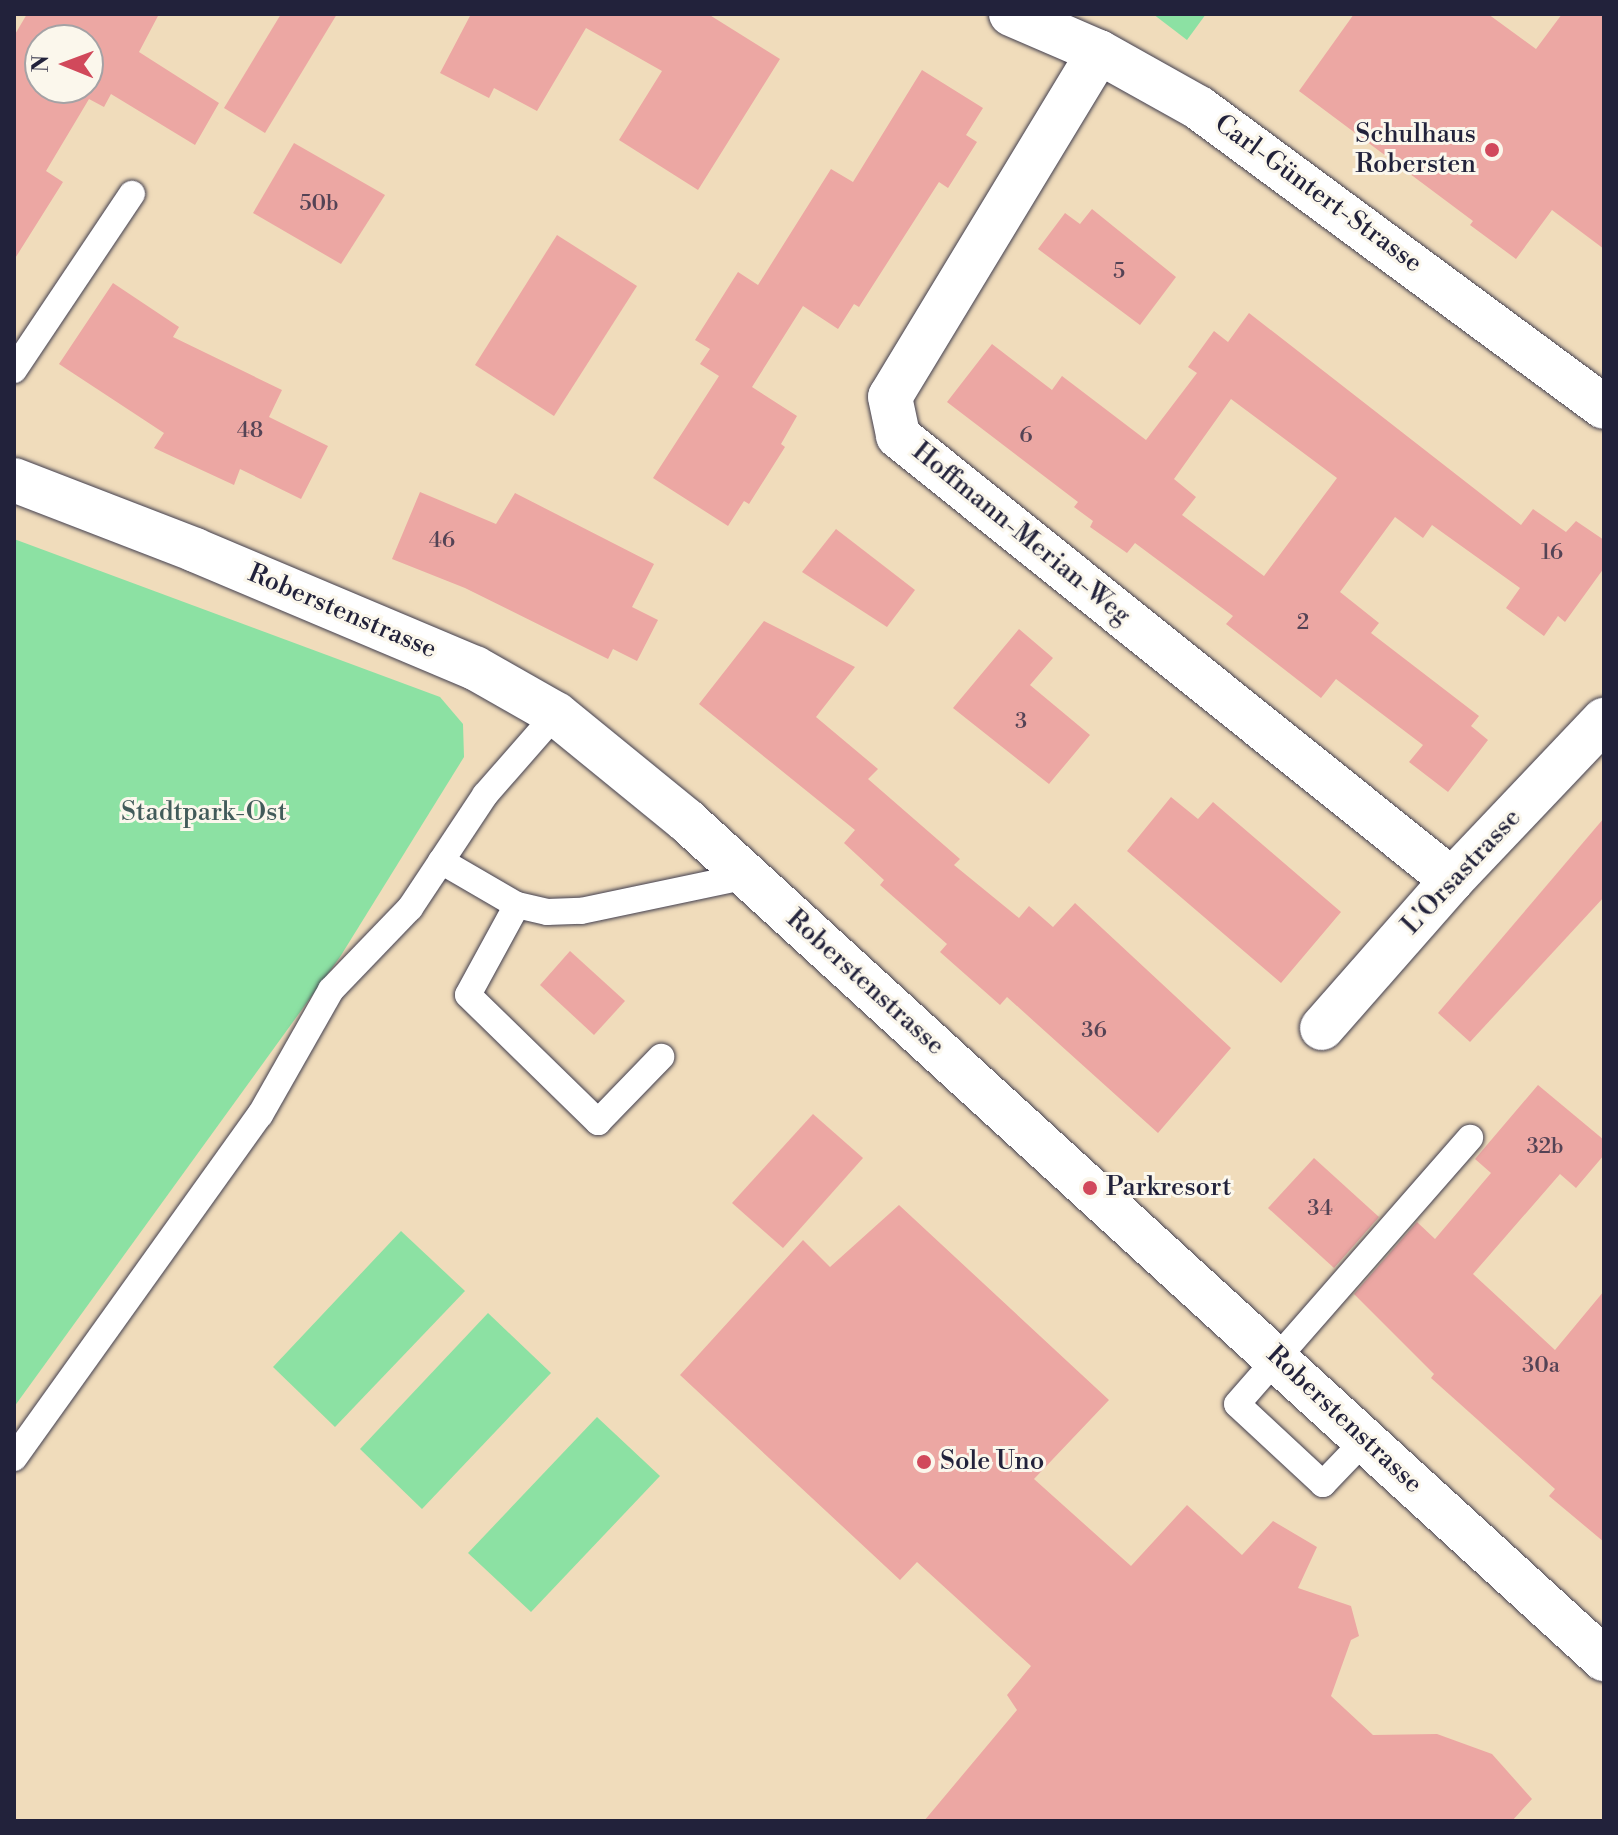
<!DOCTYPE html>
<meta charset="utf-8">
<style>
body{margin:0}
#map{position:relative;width:1618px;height:1835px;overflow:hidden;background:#f0dcbb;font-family:"Libre Bodoni",serif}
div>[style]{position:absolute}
.green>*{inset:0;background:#8ce1a3}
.building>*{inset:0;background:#eca7a3}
.roads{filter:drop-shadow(0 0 2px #413e4e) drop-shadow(0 0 2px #413e4e)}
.service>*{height:26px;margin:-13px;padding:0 13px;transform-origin:13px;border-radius:13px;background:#fff}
.minor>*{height:44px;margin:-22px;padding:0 22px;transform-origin:22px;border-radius:22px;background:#fff}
.tertiary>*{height:44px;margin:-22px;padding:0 22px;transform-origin:22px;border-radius:22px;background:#fff}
.dots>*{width:22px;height:22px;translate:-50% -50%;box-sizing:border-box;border:4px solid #fbf7ec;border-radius:50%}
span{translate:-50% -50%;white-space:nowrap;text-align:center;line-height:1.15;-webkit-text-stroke:6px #fbf7ec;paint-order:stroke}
.number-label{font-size:22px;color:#544355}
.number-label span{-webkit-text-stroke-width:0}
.poi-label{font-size:26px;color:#22223b}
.right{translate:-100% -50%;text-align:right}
.left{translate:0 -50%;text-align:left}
.street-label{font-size:26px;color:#22223b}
.park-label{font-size:26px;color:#425b5a}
.frame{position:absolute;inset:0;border:16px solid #22223b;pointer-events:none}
.north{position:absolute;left:24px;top:24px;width:80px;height:80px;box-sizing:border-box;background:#fbf7ec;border:2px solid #a4a2a5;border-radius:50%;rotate:271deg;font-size:22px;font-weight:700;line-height:32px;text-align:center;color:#22223b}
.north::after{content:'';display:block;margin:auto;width:28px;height:36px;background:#d1495b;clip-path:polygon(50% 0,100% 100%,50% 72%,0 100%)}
</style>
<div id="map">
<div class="green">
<div style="clip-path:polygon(1153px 14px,1206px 14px,1187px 40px)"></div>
<div style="clip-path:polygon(14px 539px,440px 697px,463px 724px,464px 757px,340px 957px,14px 1407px)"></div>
<div style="clip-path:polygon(401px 1231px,465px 1291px,335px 1427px,273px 1367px)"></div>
<div style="clip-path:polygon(488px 1313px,551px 1373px,422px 1509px,360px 1449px)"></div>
<div style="clip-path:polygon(597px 1417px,660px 1476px,531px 1612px,468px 1553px)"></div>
</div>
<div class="building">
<div style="clip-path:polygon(evenodd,27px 14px,159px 14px,139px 52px,219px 103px,195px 145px,111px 94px,104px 107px,89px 99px,46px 171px,63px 182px,14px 260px,14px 36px,27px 14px,40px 40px,88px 40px,88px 88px,40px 88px,40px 40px)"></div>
<div style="clip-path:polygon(281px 14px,337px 14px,265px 133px,224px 108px)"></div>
<div style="clip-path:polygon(471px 14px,708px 14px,780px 59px,698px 190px,619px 140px,662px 71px,586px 28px,537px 111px,494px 88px,489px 98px,440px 73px)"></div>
<div style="clip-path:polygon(1354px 14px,1488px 14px,1536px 49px,1562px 14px,1604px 14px,1604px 249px,1552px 210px,1516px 259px,1470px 225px,1473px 221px,1299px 91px)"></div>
<div style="clip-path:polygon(922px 70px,983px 108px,966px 135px,977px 142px,948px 188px,939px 182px,859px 307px,854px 304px,838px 329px,803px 306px,752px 387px,797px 416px,781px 444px,785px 447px,749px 504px,744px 501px,728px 526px,653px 478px,719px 376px,700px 364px,710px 349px,695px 340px,738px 272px,758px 285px,831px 169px,853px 182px)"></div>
<div style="clip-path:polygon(294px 143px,385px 195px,341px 264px,253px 213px)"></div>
<div style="clip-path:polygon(1092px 209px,1176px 277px,1140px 325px,1038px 249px,1065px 213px,1080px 224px)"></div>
<div style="clip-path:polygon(557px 235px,637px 286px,554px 416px,475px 365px)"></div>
<div style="clip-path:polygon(113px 283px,179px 327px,173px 337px,282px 390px,269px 417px,328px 446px,301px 499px,240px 469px,234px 485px,154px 448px,164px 433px,59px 364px)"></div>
<div style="clip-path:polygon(evenodd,1249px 313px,1521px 525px,1533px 509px,1566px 532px,1576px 521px,1604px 540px,1604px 568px,1565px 622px,1558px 616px,1544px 636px,1506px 608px,1520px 588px,1432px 525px,1423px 538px,1395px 517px,1340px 592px,1379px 623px,1371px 633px,1479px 716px,1471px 726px,1488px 740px,1448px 792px,1409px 762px,1423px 745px,1336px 679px,1321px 698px,1226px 624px,1233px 616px,1135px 543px,1127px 553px,1090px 527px,1093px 521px,1074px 507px,1078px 502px,947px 402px,992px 344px,1052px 390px,1062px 376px,1146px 440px,1197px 373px,1188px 367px,1214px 331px,1228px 342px,1249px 313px,1231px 399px,1337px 478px,1264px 576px,1182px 515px,1196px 497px,1174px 479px,1231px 399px)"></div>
<div style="clip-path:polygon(420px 492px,496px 524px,515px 493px,654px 564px,632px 607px,658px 620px,637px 661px,613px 649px,608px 659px,465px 588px,392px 559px)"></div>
<div style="clip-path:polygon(836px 529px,915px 590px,887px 627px,802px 572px)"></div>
<div style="clip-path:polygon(764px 621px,855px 667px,816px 717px,878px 769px,868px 779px,960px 859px,954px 865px,1019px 918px,1029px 906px,1053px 927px,1075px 903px,1231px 1048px,1158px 1133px,1007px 997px,1000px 1005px,940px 952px,947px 944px,880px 885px,884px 880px,844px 843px,855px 830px,699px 704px)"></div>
<div style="clip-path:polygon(1019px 629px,1053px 658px,1030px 685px,1090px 735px,1049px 784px,953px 708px)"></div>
<div style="clip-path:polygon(1171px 797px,1198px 819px,1213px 802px,1341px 912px,1281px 983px,1127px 851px)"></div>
<div style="clip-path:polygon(1604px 818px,1604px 897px,1470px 1042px,1438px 1013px)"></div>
<div style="clip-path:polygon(570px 951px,625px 1001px,594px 1035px,540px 985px)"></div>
<div style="clip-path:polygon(1538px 1085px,1604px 1140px,1604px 1155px,1576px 1188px,1560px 1174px,1473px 1274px,1555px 1350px,1604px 1291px,1604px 1542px,1549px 1496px,1555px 1489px,1431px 1378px,1434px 1374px,1354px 1294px,1417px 1222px,1435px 1239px,1491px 1173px,1475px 1159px)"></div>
<div style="clip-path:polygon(813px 1114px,863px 1158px,783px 1248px,732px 1203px)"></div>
<div style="clip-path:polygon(1314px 1158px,1379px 1217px,1334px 1268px,1268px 1208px)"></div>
<div style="clip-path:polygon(899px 1205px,1109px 1400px,1034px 1479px,1131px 1566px,1187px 1505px,1242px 1555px,1273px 1521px,1317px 1547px,1298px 1588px,1351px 1606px,1359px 1636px,1351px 1640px,1331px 1696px,1373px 1735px,1437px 1734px,1492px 1754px,1532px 1799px,1512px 1821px,924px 1821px,1017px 1710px,1007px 1695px,1031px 1666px,917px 1562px,900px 1580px,680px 1375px,803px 1240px,830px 1267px)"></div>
</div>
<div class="roads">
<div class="service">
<div style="left:14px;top:370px;width:212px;rotate:-56.2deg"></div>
<div style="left:441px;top:861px;width:88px;rotate:30.1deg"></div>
<div style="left:517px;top:905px;width:31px;rotate:13deg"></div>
<div style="left:547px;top:912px;width:34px;rotate:-2deg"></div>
<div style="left:581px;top:911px;width:170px;rotate:-11.9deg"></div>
<div style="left:517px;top:905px;width:102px;rotate:118.6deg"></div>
<div style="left:468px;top:995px;width:182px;rotate:44.3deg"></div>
<div style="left:598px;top:1122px;width:91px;rotate:-45.9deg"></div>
<div style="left:1365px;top:1440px;width:61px;rotate:133.7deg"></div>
<div style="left:1323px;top:1484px;width:117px;rotate:-137.1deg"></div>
<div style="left:1237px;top:1404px;width:354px;rotate:-48.8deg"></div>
<div style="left:14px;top:1458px;width:422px;rotate:-54.4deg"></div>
<div style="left:260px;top:1115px;width:144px;rotate:-60.4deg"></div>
<div style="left:331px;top:990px;width:114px;rotate:-46.1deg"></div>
<div style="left:410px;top:908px;width:136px;rotate:-56.4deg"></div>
<div style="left:485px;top:795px;width:108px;rotate:-48.8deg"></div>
</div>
<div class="minor">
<div style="left:1011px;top:14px;width:96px;rotate:23.4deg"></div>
<div style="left:1099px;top:52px;width:115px;rotate:29.2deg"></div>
<div style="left:1199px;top:108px;width:503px;rotate:36.44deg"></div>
<div style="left:1099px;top:52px;width:403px;rotate:121.2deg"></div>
<div style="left:890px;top:397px;width:40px;rotate:78deg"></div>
<div style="left:898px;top:436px;width:710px;rotate:38.71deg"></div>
<div style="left:1322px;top:1028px;width:197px;rotate:-48.7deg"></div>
<div style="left:1452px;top:880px;width:221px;rotate:-46.5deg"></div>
</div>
<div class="tertiary">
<div style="left:14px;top:480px;width:194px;rotate:21.1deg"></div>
<div style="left:195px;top:550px;width:304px;rotate:22.9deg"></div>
<div style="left:475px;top:668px;width:93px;rotate:29.6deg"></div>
<div style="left:556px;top:714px;width:168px;rotate:39.2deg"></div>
<div style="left:686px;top:820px;width:1244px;rotate:42.43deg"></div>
</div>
</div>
<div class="dots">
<div style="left:1492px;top:150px;background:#d1495b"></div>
<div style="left:1090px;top:1188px;background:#d1495b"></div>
<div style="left:924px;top:1462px;background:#d1495b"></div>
</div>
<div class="number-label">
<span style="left:319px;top:204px">50b</span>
<span style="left:1119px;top:272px">5</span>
<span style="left:250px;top:431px">48</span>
<span style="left:1026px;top:436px">6</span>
<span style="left:442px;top:541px">46</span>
<span style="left:1552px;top:553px">16</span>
<span style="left:1303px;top:623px">2</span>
<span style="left:1021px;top:722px">3</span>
<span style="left:1094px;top:1031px">36</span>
<span style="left:1545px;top:1147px">32b</span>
<span style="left:1320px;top:1209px">34</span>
<span style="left:1541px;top:1366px">30a</span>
</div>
<div class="poi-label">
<span class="right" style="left:1476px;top:150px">Schulhaus<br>Robersten</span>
<span class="left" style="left:1106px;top:1188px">Parkresort</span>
<span class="left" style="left:940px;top:1462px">Sole Uno</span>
</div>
<div class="street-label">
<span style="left:1318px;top:194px;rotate:36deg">Carl-Güntert-Strasse</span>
<span style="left:1021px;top:534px;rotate:39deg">Hoffmann-Merian-Weg</span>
<span style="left:342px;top:612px;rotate:23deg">Roberstenstrasse</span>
<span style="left:1462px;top:872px;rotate:-47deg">L'Orsastrasse</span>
<span style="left:865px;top:983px;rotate:42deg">Roberstenstrasse</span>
<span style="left:1344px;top:1420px;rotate:43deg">Roberstenstrasse</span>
</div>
<div class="park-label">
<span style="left:204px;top:813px">Stadtpark-Ost</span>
</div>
<div class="frame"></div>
<div class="north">N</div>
</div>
